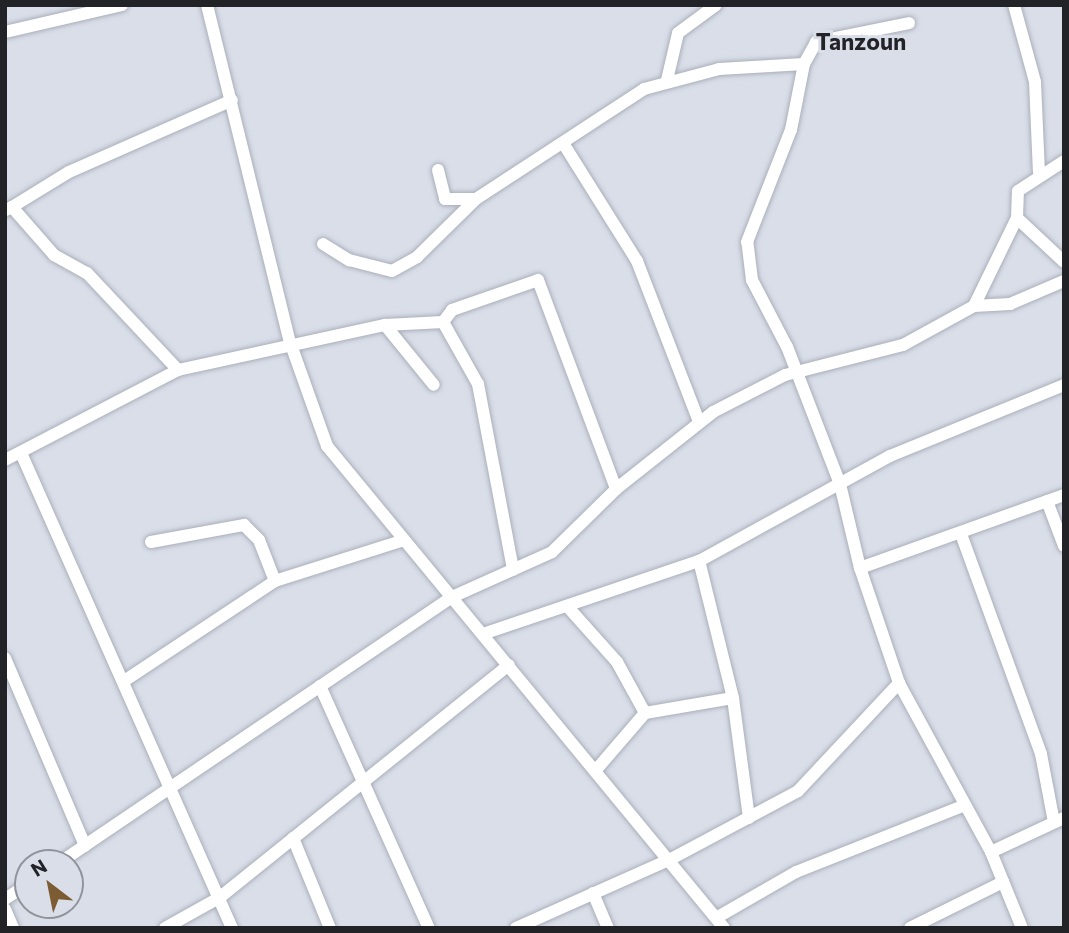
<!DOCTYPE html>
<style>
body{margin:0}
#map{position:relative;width:1069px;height:933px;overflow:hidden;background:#d9dee9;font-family:Commissioner,sans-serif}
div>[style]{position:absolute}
.roads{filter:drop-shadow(0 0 2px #aaafba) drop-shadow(0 0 2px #aaafba)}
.minor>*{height:12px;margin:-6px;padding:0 6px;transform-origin:6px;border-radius:6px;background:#fff}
span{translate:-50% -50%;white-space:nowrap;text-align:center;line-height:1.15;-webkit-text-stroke:6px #d9dee9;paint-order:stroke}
.quarter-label{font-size:23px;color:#222327;font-weight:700}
.frame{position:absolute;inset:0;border:7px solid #222327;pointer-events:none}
.north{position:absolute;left:14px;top:849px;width:70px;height:70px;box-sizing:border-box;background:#d9dee9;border:2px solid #90939b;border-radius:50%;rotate:328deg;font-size:19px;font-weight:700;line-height:28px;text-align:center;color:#222327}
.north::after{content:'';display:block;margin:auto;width:24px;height:32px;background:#7c5c32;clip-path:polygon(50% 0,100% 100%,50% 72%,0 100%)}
</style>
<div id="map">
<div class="roads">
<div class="minor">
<div style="left:207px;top:5px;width:347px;rotate:76.2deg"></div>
<div style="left:290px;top:342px;width:110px;rotate:70.4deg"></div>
<div style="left:327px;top:446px;width:624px;rotate:50.52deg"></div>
<div style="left:1014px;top:5px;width:80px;rotate:74.7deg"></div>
<div style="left:1035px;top:82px;width:90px;rotate:87.5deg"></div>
<div style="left:5px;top:32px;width:120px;rotate:-13deg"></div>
<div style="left:667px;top:80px;width:48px;rotate:-76.8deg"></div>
<div style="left:678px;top:33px;width:47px;rotate:-36.4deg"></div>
<div style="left:563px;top:143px;width:139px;rotate:57.9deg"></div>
<div style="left:637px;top:261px;width:173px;rotate:68.9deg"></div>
<div style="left:438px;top:170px;width:30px;rotate:76deg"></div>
<div style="left:445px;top:199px;width:31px"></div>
<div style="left:12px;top:207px;width:67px;rotate:-31.6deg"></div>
<div style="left:69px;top:172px;width:178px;rotate:-23.8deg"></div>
<div style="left:6px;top:210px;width:7px;rotate:-27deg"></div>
<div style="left:12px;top:207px;width:64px;rotate:48.8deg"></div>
<div style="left:54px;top:255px;width:38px;rotate:29deg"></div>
<div style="left:87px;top:273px;width:133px;rotate:46.8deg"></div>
<div style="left:1017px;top:218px;width:64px;rotate:43.1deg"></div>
<div style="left:323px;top:244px;width:31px;rotate:32deg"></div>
<div style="left:349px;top:260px;width:44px;rotate:14.3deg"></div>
<div style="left:392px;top:271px;width:29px;rotate:-29deg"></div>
<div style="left:417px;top:257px;width:83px;rotate:-44.5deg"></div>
<div style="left:476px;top:199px;width:201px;rotate:-33.2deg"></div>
<div style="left:644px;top:89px;width:78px;rotate:-14.9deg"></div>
<div style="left:719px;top:69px;width:85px;rotate:-3.4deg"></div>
<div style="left:974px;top:306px;width:98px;rotate:-64deg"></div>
<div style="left:1017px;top:218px;width:27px;rotate:-88deg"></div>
<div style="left:1018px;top:191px;width:55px;rotate:-33.1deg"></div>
<div style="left:443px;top:322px;width:15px;rotate:-53deg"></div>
<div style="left:452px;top:310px;width:91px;rotate:-19.2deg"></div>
<div style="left:538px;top:280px;width:223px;rotate:69.5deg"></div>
<div style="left:385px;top:325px;width:77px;rotate:50.8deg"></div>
<div style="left:21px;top:453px;width:520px;rotate:66.05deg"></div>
<div style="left:5px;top:460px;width:195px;rotate:-27.5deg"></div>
<div style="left:178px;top:370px;width:212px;rotate:-12.3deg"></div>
<div style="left:385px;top:325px;width:58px;rotate:-3deg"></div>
<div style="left:443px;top:322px;width:71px;rotate:60.6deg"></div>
<div style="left:478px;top:384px;width:189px;rotate:79.3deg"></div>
<div style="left:1047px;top:501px;width:48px;rotate:69.3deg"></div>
<div style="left:961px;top:534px;width:234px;rotate:70deg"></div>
<div style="left:1041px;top:754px;width:69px;rotate:79.2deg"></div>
<div style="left:151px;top:542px;width:95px;rotate:-10.4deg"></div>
<div style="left:244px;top:525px;width:21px;rotate:45deg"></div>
<div style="left:259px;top:540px;width:44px;rotate:68.7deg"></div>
<div style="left:860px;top:568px;width:86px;rotate:-103.4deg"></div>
<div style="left:840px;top:484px;width:147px;rotate:-111.1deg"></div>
<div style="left:787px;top:347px;width:76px;rotate:-117.6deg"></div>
<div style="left:752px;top:280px;width:38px;rotate:-97deg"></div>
<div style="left:747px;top:242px;width:120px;rotate:-68.6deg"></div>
<div style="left:791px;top:130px;width:67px;rotate:-78.9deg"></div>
<div style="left:804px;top:64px;width:25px;rotate:-61deg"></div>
<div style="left:816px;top:42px;width:95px;rotate:-11.5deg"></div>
<div style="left:567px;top:606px;width:75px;rotate:48.2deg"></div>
<div style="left:617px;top:662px;width:58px;rotate:61.2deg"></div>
<div style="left:645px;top:713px;width:75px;rotate:130.7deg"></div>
<div style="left:483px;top:634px;width:228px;rotate:-18.7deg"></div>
<div style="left:699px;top:561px;width:218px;rotate:-28.8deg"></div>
<div style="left:890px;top:456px;width:188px;rotate:-22.2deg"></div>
<div style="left:5px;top:658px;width:204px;rotate:66.9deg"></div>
<div style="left:124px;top:681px;width:181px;rotate:-33.5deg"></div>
<div style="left:275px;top:581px;width:135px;rotate:-17.6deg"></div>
<div style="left:320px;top:686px;width:265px;rotate:65.8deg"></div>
<div style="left:733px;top:698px;width:121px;rotate:82.4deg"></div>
<div style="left:645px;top:713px;width:89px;rotate:-9.7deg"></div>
<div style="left:733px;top:698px;width:141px;rotate:-103.9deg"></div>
<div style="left:293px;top:838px;width:97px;rotate:67.7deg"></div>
<div style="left:991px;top:852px;width:81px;rotate:-25deg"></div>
<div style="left:59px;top:863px;width:475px;rotate:-34.1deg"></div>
<div style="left:452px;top:597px;width:110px;rotate:-24.2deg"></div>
<div style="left:552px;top:552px;width:90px;rotate:-44.5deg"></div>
<div style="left:616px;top:489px;width:124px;rotate:-38.4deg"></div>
<div style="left:713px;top:412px;width:81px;rotate:-27.2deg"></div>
<div style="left:785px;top:375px;width:122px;rotate:-14.3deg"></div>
<div style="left:903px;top:345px;width:81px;rotate:-28.8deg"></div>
<div style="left:974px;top:306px;width:36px;rotate:-3deg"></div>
<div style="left:1010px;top:304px;width:59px;rotate:-23.1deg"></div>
<div style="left:593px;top:893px;width:38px;rotate:67deg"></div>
<div style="left:5px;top:899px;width:27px;rotate:-33deg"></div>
<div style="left:5px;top:909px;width:21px;rotate:67deg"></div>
<div style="left:716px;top:918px;width:92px;rotate:-29.9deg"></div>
<div style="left:796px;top:872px;width:180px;rotate:-21.6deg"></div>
<div style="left:165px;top:928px;width:62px;rotate:-29.1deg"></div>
<div style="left:219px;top:898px;width:372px;rotate:-38.8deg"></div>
<div style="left:516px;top:928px;width:167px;rotate:-24deg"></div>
<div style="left:669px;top:860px;width:146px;rotate:-28.1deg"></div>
<div style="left:798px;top:791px;width:148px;rotate:-46.9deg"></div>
<div style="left:910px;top:928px;width:104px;rotate:-26.3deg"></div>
<div style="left:1022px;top:928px;width:82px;rotate:-112.2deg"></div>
<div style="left:991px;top:852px;width:192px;rotate:-118.6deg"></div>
<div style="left:899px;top:683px;width:121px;rotate:-108.7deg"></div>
<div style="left:860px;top:568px;width:217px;rotate:-19.7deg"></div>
</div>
</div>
<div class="quarter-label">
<span style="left:861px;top:41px">Tanzoun</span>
</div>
<div class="frame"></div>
<div class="north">N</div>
</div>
